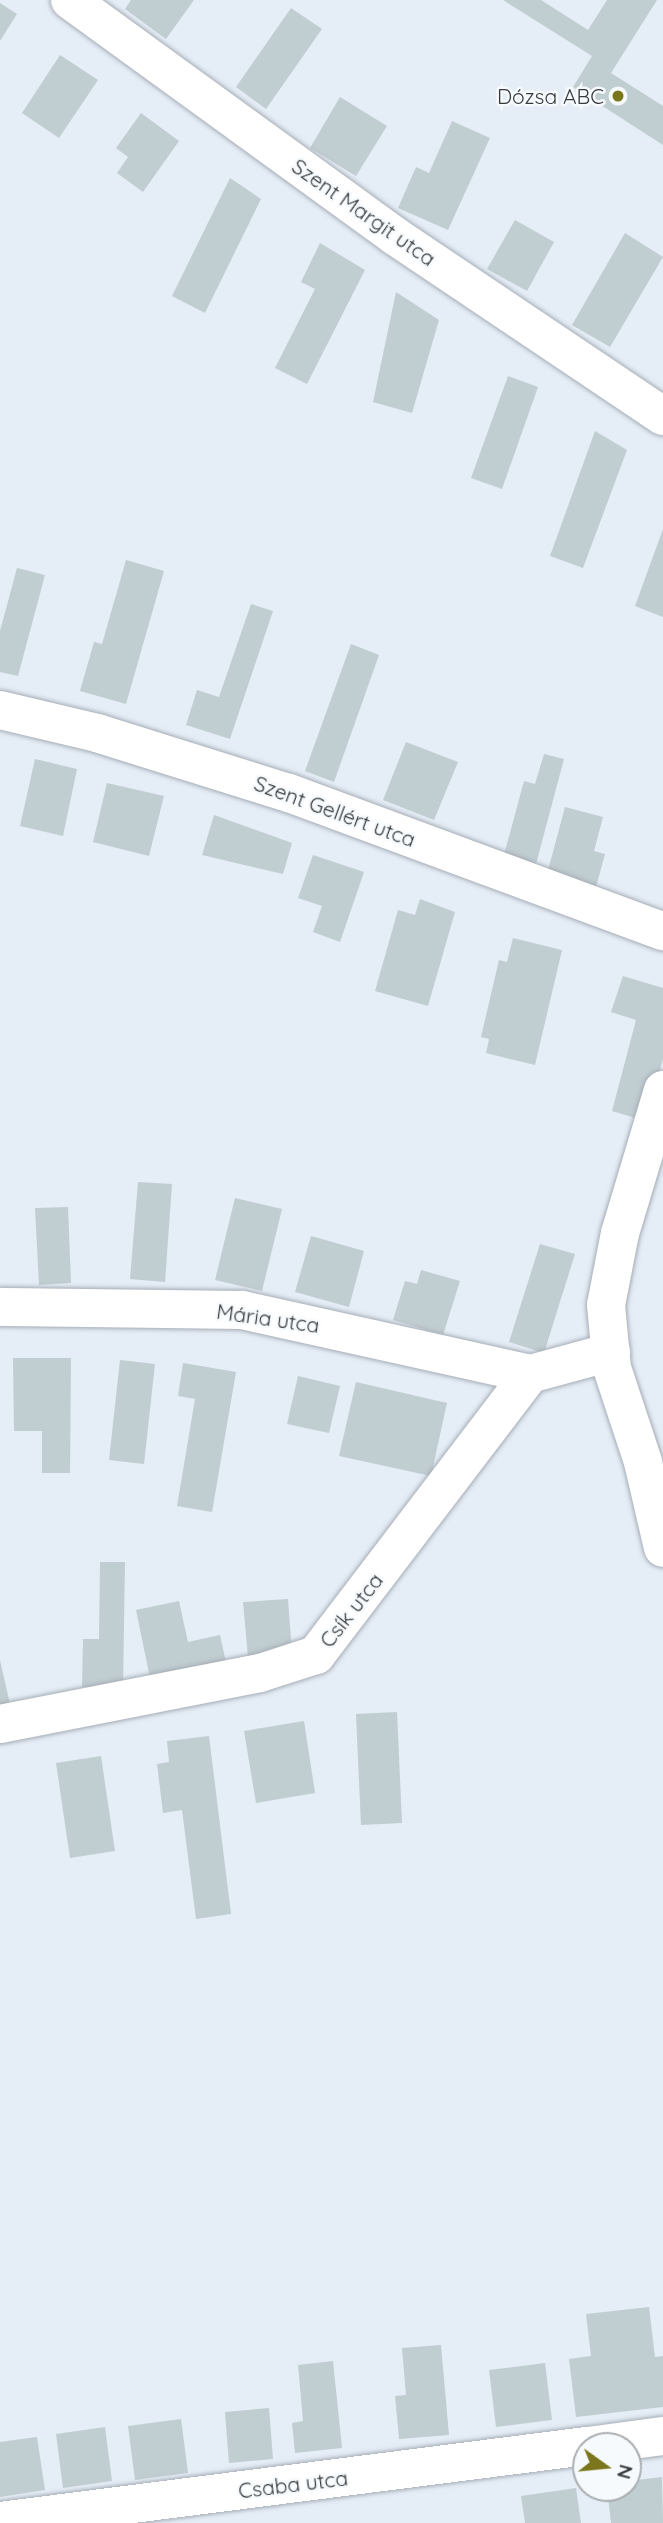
<!DOCTYPE html>
<meta charset="utf-8">
<style>
body{margin:0}
#map{position:relative;width:663px;height:2523px;overflow:hidden;background:#e5edf6;font-family:Quicksand,sans-serif}
div>[style]{position:absolute}
.building>*{inset:0;background:#c0cdd1}
.roads{filter:drop-shadow(0 0 2px #a6adb6) drop-shadow(0 0 2px #a6adb6)}
.street>*{height:38px;margin:-19px;padding:0 19px;transform-origin:19px;border-radius:19px;background:#fff}
.dots>*{width:19px;height:19px;translate:-50% -50%;box-sizing:border-box;border:4px solid #f6fafd;border-radius:50%}
span{translate:-50% -50%;white-space:nowrap;text-align:center;line-height:1.15;-webkit-text-stroke:5px #f6fafd;paint-order:stroke}
.poi-label{font-size:21px;color:#383b3e}
.right{translate:-100% -50%;text-align:right}
.street-label{font-size:21px;color:#383b3e}
.north{position:absolute;left:572px;top:2432px;width:70px;height:70px;box-sizing:border-box;background:#f6fafd;border:2px solid #aaaeb1;border-radius:50%;rotate:105deg;font-size:19px;font-weight:700;line-height:28px;text-align:center;color:#383b3e}
.north::after{content:'';display:block;margin:auto;width:24px;height:32px;background:#7b761b;clip-path:polygon(50% 0,100% 100%,50% 72%,0 100%)}
</style>
<div id="map">
<div class="building">
<div style="clip-path:polygon(131px 0,194px 0,166px 39px,125px 9px)"></div>
<div style="clip-path:polygon(503px 0,541px 0,588px 30px,607px 0,657px 0,611px 73px,663px 106px,663px 145px,573px 87px,592px 56px)"></div>
<div style="clip-path:polygon(0 3px,17px 14px,0 41px)"></div>
<div style="clip-path:polygon(291px 8px,322px 29px,266px 109px,236px 87px)"></div>
<div style="clip-path:polygon(60px 55px,98px 80px,59px 138px,22px 113px)"></div>
<div style="clip-path:polygon(340px 97px,387px 126px,356px 176px,310px 148px)"></div>
<div style="clip-path:polygon(141px 113px,179px 141px,143px 192px,117px 173px,128px 157px,116px 148px)"></div>
<div style="clip-path:polygon(452px 121px,490px 138px,448px 230px,398px 208px,416px 167px,429px 173px)"></div>
<div style="clip-path:polygon(230px 178px,261px 199px,205px 313px,172px 296px)"></div>
<div style="clip-path:polygon(515px 220px,554px 242px,527px 291px,487px 269px)"></div>
<div style="clip-path:polygon(625px 233px,663px 257px,610px 347px,572px 325px)"></div>
<div style="clip-path:polygon(320px 243px,365px 270px,307px 384px,275px 368px,315px 289px,301px 282px)"></div>
<div style="clip-path:polygon(396px 292px,439px 320px,412px 413px,373px 402px)"></div>
<div style="clip-path:polygon(508px 376px,538px 387px,502px 489px,471px 478px)"></div>
<div style="clip-path:polygon(595px 431px,627px 450px,583px 568px,550px 556px)"></div>
<div style="clip-path:polygon(663px 529px,663px 617px,635px 606px)"></div>
<div style="clip-path:polygon(126px 560px,164px 571px,126px 704px,80px 691px,94px 642px,102px 644px)"></div>
<div style="clip-path:polygon(17px 568px,45px 575px,18px 676px,0 672px,0 631px)"></div>
<div style="clip-path:polygon(251px 604px,273px 611px,230px 739px,186px 725px,197px 690px,219px 697px)"></div>
<div style="clip-path:polygon(351px 644px,379px 655px,334px 782px,305px 771px)"></div>
<div style="clip-path:polygon(406px 742px,458px 762px,434px 820px,383px 800px)"></div>
<div style="clip-path:polygon(544px 754px,564px 759px,536px 864px,504px 855px,524px 781px,535px 784px)"></div>
<div style="clip-path:polygon(35px 759px,77px 769px,63px 836px,20px 826px)"></div>
<div style="clip-path:polygon(107px 783px,164px 796px,149px 856px,93px 842px)"></div>
<div style="clip-path:polygon(565px 807px,603px 817px,594px 851px,605px 854px,596px 887px,547px 874px)"></div>
<div style="clip-path:polygon(214px 815px,292px 843px,283px 874px,202px 855px)"></div>
<div style="clip-path:polygon(313px 855px,364px 872px,340px 942px,313px 932px,322px 906px,298px 898px)"></div>
<div style="clip-path:polygon(420px 899px,455px 912px,428px 1006px,375px 991px,398px 910px,415px 915px)"></div>
<div style="clip-path:polygon(513px 938px,562px 950px,535px 1065px,486px 1053px,489px 1039px,481px 1037px,499px 960px,507px 962px)"></div>
<div style="clip-path:polygon(623px 976px,663px 988px,663px 1059px,645px 1121px,612px 1111px,636px 1020px,611px 1012px)"></div>
<div style="clip-path:polygon(138px 1182px,172px 1184px,165px 1282px,130px 1279px)"></div>
<div style="clip-path:polygon(235px 1198px,282px 1209px,262px 1291px,215px 1280px)"></div>
<div style="clip-path:polygon(68px 1207px,71px 1283px,39px 1285px,35px 1208px)"></div>
<div style="clip-path:polygon(311px 1236px,364px 1251px,349px 1307px,295px 1292px)"></div>
<div style="clip-path:polygon(540px 1244px,575px 1254px,544px 1353px,509px 1342px)"></div>
<div style="clip-path:polygon(421px 1270px,460px 1281px,443px 1335px,393px 1320px,405px 1281px,417px 1284px)"></div>
<div style="clip-path:polygon(13px 1358px,71px 1358px,70px 1473px,42px 1473px,42px 1431px,14px 1431px)"></div>
<div style="clip-path:polygon(120px 1360px,155px 1364px,144px 1464px,109px 1460px)"></div>
<div style="clip-path:polygon(183px 1363px,236px 1372px,212px 1512px,177px 1506px,195px 1399px,178px 1396px)"></div>
<div style="clip-path:polygon(298px 1376px,340px 1386px,329px 1433px,287px 1424px)"></div>
<div style="clip-path:polygon(356px 1382px,447px 1403px,431px 1476px,339px 1456px)"></div>
<div style="clip-path:polygon(100px 1562px,125px 1562px,123px 1688px,82px 1687px,83px 1639px,99px 1639px)"></div>
<div style="clip-path:polygon(288px 1599px,292px 1653px,248px 1657px,243px 1602px)"></div>
<div style="clip-path:polygon(179px 1601px,188px 1642px,220px 1635px,227px 1667px,151px 1683px,136px 1610px)"></div>
<div style="clip-path:polygon(0 1660px,12px 1713px,0 1715px)"></div>
<div style="clip-path:polygon(397px 1712px,402px 1823px,361px 1825px,356px 1714px)"></div>
<div style="clip-path:polygon(304px 1721px,315px 1793px,256px 1803px,244px 1731px)"></div>
<div style="clip-path:polygon(209px 1736px,231px 1914px,196px 1919px,182px 1810px,163px 1813px,157px 1764px,169px 1762px,167px 1741px)"></div>
<div style="clip-path:polygon(101px 1756px,115px 1851px,70px 1858px,56px 1763px)"></div>
<div style="clip-path:polygon(649px 2307px,655px 2357px,663px 2356px,663px 2407px,576px 2417px,569px 2359px,591px 2356px,586px 2314px)"></div>
<div style="clip-path:polygon(441px 2345px,449px 2435px,399px 2439px,395px 2396px,406px 2395px,402px 2348px)"></div>
<div style="clip-path:polygon(333px 2361px,342px 2448px,295px 2453px,292px 2423px,303px 2421px,298px 2365px)"></div>
<div style="clip-path:polygon(545px 2363px,552px 2420px,496px 2427px,489px 2370px)"></div>
<div style="clip-path:polygon(269px 2408px,273px 2459px,229px 2463px,225px 2412px)"></div>
<div style="clip-path:polygon(181px 2419px,188px 2473px,135px 2480px,128px 2426px)"></div>
<div style="clip-path:polygon(105px 2427px,112px 2481px,63px 2488px,56px 2434px)"></div>
<div style="clip-path:polygon(37px 2437px,45px 2490px,0 2497px,0 2442px)"></div>
<div style="clip-path:polygon(662px 2477px,663px 2523px,611px 2523px,607px 2488px,628px 2488px,628px 2481px)"></div>
<div style="clip-path:polygon(576px 2488px,581px 2523px,525px 2523px,521px 2496px)"></div>
</div>
<div class="roads">
<div class="street">
<div style="left:70px;top:0;width:402px;rotate:36deg"></div>
<div style="left:395px;top:236px;width:323px;rotate:33.9deg"></div>
<div style="left:0;top:710px;width:100px;rotate:13.3deg"></div>
<div style="left:97px;top:733px;width:201px;rotate:17.4deg"></div>
<div style="left:289px;top:793px;width:399px;rotate:20.3deg"></div>
<div style="left:663px;top:1090px;width:149px;rotate:106.7deg"></div>
<div style="left:620px;top:1233px;width:73px;rotate:101deg"></div>
<div style="left:606px;top:1305px;width:63px;rotate:84.6deg"></div>
<div style="left:612px;top:1368px;width:99px;rotate:71.7deg"></div>
<div style="left:643px;top:1462px;width:88px;rotate:76.9deg"></div>
<div style="left:0;top:1307px;width:242px;rotate:0.7deg"></div>
<div style="left:242px;top:1310px;width:295px;rotate:12.5deg"></div>
<div style="left:0;top:1724px;width:265px;rotate:-11.1deg"></div>
<div style="left:260px;top:1673px;width:59px;rotate:-17.8deg"></div>
<div style="left:316px;top:1655px;width:353px;rotate:-52.7deg"></div>
<div style="left:530px;top:1374px;width:84px;rotate:-15.2deg"></div>
<div style="left:588px;top:2446px;width:76px;rotate:-7.6deg"></div>
<div style="left:0;top:2521px;width:591px;rotate:-7.29deg"></div>
</div>
</div>
<div class="dots">
<div style="left:618px;top:96px;background:#7b761b"></div>
</div>
<div class="poi-label">
<span class="right" style="left:604px;top:96px">Dózsa ABC</span>
</div>
<div class="street-label">
<span style="left:364px;top:212px;rotate:35deg">Szent Margit utca</span>
<span style="left:335px;top:811px;rotate:20deg">Szent Gellért utca</span>
<span style="left:268px;top:1318px;rotate:8deg">Mária utca</span>
<span style="left:351px;top:1610px;rotate:-52deg">Csík utca</span>
<span style="left:293px;top:2484px;rotate:-7deg">Csaba utca</span>
</div>
<div class="north">N</div>
</div>
